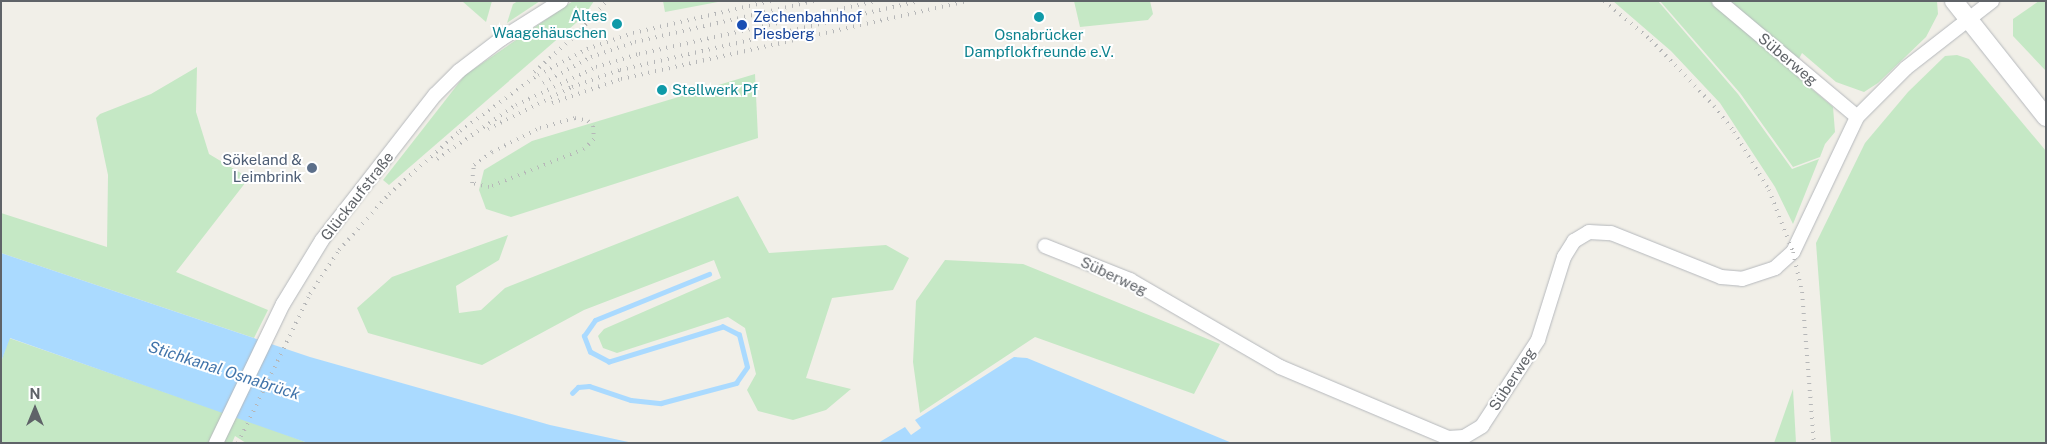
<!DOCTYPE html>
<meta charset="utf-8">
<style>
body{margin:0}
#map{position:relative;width:2047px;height:444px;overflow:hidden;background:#f1efe8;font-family:"Public Sans",sans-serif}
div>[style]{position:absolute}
.green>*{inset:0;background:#c5e8c5}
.water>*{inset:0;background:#aadaff}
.stream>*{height:4.5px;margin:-2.25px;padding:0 2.25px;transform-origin:2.25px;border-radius:2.25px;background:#aadaff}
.roads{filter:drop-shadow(0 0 1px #b5b8bc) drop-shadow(0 0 1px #b5b8bc)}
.minor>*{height:14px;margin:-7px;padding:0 7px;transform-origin:7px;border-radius:7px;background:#fff}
.tertiary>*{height:18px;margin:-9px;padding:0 9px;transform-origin:9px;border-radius:9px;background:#fff}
.rail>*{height:4px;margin-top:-2px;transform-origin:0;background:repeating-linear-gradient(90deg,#b6b7b8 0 1px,transparent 0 7px)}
.dots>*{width:14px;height:14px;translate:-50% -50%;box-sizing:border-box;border:2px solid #fff;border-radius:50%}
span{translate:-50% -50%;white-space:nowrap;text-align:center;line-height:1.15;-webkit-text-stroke:4px #fff;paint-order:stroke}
.culture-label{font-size:15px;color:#0d838f}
.right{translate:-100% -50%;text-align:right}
.left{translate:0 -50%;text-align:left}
.transit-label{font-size:15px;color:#164399}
.street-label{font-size:15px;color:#5f6368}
.service-label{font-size:15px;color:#4e5e75}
.water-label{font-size:16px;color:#4174aa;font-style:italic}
.frame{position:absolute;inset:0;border:2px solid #5f6368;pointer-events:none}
.north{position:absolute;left:10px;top:384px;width:50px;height:50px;-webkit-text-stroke:4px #fff;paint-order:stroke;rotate:0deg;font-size:14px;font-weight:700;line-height:20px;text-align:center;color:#5f6368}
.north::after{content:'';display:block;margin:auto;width:18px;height:22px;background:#5f6368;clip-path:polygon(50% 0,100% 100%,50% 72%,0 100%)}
</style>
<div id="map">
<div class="green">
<div style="clip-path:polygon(462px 1px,492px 1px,486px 22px)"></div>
<div style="clip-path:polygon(518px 1px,540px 1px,507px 23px,513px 4px)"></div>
<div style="clip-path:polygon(573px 1px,594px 1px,584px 16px,389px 185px,383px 180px,465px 75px)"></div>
<div style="clip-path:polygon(663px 1px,723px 1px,665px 12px)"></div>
<div style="clip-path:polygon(1074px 1px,1150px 1px,1153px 14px,1148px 20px,1080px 27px)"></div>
<div style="clip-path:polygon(1613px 1px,1658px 1px,1738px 94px,1792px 169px,1819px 159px,1793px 224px,1775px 187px,1720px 103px,1671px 51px)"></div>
<div style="clip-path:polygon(1660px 1px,1937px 1px,1938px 14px,1926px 37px,1878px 83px,1864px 92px,1836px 82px,1802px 53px,1792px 72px,1833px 107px,1835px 132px,1825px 144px,1820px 157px,1793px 167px,1740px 93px)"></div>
<div style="clip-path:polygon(2039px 1px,2046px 1px,2046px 71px,2013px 36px,2013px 19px)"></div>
<div style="clip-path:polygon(1957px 55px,1969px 59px,2046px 151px,2046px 443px,1831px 443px,1816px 243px,1865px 143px,1908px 92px,1945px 56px)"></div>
<div style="clip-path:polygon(197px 67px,196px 112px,209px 154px,249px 178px,176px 272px,268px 310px,254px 338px,1px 253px,1px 213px,107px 247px,108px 175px,96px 118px,100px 114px,151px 94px)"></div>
<div style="clip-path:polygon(755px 74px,758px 138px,511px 217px,486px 209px,479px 190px,484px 170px,532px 141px)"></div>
<div style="clip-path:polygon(738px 196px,769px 253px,886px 245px,909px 258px,893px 290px,832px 298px,806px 378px,851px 389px,826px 410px,793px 420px,758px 411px,747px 390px,756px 374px,745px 328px,728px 317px,617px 353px,603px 348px,598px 336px,604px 329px,721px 278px,714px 260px,584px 310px,482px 365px,368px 333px,357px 308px,392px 277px,508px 235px,499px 260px,456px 286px,459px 313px,481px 310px,505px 288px)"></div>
<div style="clip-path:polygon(945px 260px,1023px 264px,1220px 344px,1194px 394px,1035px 337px,920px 413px,913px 362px,916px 301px)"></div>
<div style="clip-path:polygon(9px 338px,274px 430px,308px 443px,246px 443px,235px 436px,232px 443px,224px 443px,228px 433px,217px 427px,208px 443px,1px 443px,1px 362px)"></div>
<div style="clip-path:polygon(1793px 389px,1796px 443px,1774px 443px)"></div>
</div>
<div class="water">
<div style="clip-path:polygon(1px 253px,310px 357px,550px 425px,633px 443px,308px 443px,10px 338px,1px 362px)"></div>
<div style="clip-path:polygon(1014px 357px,1027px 358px,1232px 443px,878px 443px,905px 427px,911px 435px,921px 428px,915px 420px)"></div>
</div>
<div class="stream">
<div style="left:572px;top:393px;width:8px;rotate:-45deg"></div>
<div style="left:578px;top:387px;width:11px;rotate:-5deg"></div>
<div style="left:589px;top:386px;width:44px;rotate:18.4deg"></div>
<div style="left:631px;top:400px;width:30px;rotate:6deg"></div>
<div style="left:661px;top:403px;width:78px;rotate:-14.9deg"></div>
<div style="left:736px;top:383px;width:19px;rotate:-55deg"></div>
<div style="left:747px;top:367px;width:33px;rotate:-104deg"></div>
<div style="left:739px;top:335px;width:18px;rotate:-153deg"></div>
<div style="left:723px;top:327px;width:119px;rotate:162.9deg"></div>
<div style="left:609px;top:362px;width:21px;rotate:-152deg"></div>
<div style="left:590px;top:352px;width:17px;rotate:-111deg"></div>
<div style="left:584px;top:336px;width:19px;rotate:-55deg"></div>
<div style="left:595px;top:320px;width:123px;rotate:-22deg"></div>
</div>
<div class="roads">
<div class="minor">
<div style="left:1719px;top:1px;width:180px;rotate:40deg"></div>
<div style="left:1045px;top:246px;width:92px;rotate:21.8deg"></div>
<div style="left:1130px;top:280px;width:173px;rotate:30.1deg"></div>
<div style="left:1280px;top:367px;width:182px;rotate:22.9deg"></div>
<div style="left:1448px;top:438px;width:16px;rotate:-4deg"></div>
<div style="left:1464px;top:437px;width:21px;rotate:-31deg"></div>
<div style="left:1482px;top:426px;width:103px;rotate:-56.9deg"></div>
<div style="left:1538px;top:340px;width:87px;rotate:-72.6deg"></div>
<div style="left:1564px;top:257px;width:19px;rotate:-58deg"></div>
<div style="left:1574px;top:241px;width:17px;rotate:-31deg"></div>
<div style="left:1589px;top:232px;width:22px;rotate:3deg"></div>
<div style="left:1611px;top:233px;width:118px;rotate:21.8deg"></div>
<div style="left:1721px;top:277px;width:21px;rotate:5deg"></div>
<div style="left:1742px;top:279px;width:35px;rotate:-18deg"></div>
<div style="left:1775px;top:268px;width:24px;rotate:-42deg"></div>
<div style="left:1793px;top:252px;width:149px;rotate:-64.6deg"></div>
<div style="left:1857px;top:117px;width:69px;rotate:-45deg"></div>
<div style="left:1906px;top:68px;width:109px;rotate:-37.9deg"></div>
<div style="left:216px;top:443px;width:154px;rotate:-64.3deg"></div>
<div style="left:283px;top:304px;width:75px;rotate:-58.6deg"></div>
<div style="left:322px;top:240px;width:184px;rotate:-52.1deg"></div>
<div style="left:435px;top:95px;width:34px;rotate:-45deg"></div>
<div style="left:459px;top:71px;width:53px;rotate:-37.3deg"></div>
<div style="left:501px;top:39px;width:71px;rotate:-32.3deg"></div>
</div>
<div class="tertiary">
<div style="left:1954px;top:1px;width:148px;rotate:51.6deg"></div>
</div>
</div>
<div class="rail">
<div style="left:1604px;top:1px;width:61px;rotate:39.7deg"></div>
<div style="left:1651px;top:40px;width:91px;rotate:46.3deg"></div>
<div style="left:1714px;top:106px;width:33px;rotate:52deg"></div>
<div style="left:1734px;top:132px;width:68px;rotate:58.9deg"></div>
<div style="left:1769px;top:190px;width:66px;rotate:68.8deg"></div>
<div style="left:1793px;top:252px;width:41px;rotate:77.3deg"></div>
<div style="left:1802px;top:292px;width:151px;rotate:85.5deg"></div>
<div style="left:534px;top:72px;width:56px;rotate:-41.4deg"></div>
<div style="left:576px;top:35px;width:46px;rotate:-47.6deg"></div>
<div style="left:543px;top:83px;width:55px;rotate:-28.4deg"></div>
<div style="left:591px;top:57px;width:46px;rotate:-18.8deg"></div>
<div style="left:635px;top:42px;width:184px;rotate:-12.9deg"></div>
<div style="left:552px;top:103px;width:73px;rotate:-19.2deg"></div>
<div style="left:621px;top:79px;width:355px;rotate:-12.7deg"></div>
<div style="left:575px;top:118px;width:13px;rotate:13deg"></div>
<div style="left:588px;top:121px;width:7px;rotate:45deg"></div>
<div style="left:593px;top:126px;width:13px;rotate:86deg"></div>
<div style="left:594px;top:139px;width:14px;rotate:135deg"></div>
<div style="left:584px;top:149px;width:102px;rotate:158.2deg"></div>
<div style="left:489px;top:187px;width:17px;rotate:-167deg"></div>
<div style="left:472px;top:183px;width:18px;rotate:-84deg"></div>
<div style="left:474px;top:165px;width:22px;rotate:-36deg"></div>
<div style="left:492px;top:152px;width:54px;rotate:-26.6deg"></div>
<div style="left:540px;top:128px;width:36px;rotate:-16deg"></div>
<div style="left:488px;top:129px;width:94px;rotate:-26.6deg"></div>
<div style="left:572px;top:87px;width:51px;rotate:-19.5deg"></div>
<div style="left:620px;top:70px;width:308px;rotate:-13deg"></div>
<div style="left:437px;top:159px;width:96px;rotate:-34.4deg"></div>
<div style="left:516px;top:105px;width:89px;rotate:-25.4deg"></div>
<div style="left:596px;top:67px;width:45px;rotate:-16.8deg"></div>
<div style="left:639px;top:54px;width:243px;rotate:-12.6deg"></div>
<div style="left:238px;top:443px;width:165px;rotate:-64.2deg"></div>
<div style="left:310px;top:294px;width:53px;rotate:-56.6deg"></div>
<div style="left:339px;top:250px;width:75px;rotate:-48.2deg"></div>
<div style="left:389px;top:194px;width:95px;rotate:-41.6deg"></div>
<div style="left:460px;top:131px;width:96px;rotate:-35.7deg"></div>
<div style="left:538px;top:75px;width:55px;rotate:-28deg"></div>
<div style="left:587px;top:49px;width:49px;rotate:-19.2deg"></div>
<div style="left:633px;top:33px;width:142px;rotate:-13.1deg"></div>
</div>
<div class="dots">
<div style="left:1039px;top:17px;background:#0f9aa8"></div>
<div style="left:617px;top:24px;background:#0f9aa8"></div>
<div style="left:742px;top:25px;background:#1a4fb4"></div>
<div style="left:662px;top:90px;background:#0f9aa8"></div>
<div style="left:312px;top:168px;background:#5c6f8a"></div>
</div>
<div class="culture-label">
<span class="right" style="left:607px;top:24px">Altes<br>Waagehäuschen</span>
<span style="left:1039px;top:43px">Osnabrücker<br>Dampflokfreunde e.V.</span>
<span class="left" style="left:672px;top:90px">Stellwerk Pf</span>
</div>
<div class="transit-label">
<span class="left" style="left:753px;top:25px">Zechenbahnhof<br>Piesberg</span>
</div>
<div class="street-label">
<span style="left:1788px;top:59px;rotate:40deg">Süberweg</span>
<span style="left:357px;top:196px;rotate:-52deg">Glückaufstraße</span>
<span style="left:1114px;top:276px;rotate:25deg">Süberweg</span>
<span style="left:1512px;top:379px;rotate:-57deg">Süberweg</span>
</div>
<div class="service-label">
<span class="right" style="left:302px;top:168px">Sökeland &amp;<br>Leimbrink</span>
</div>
<div class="water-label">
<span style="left:224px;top:371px;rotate:18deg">Stichkanal Osnabrück</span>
</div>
<div class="frame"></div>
<div class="north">N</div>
</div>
